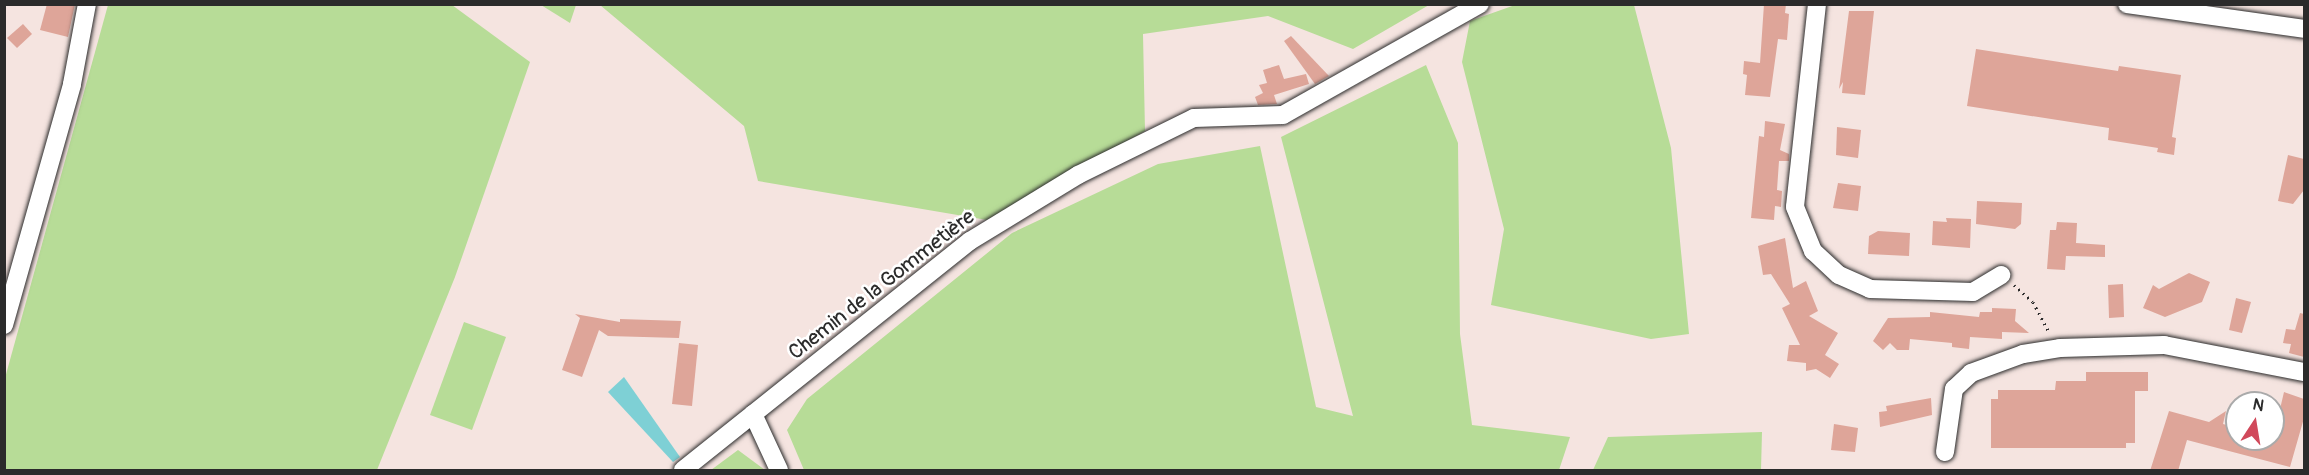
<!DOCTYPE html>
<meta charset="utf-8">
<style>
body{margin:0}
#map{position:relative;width:2309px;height:475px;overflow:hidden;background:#f5e4e0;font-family:Pangolin,sans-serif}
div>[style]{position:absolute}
.green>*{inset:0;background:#b7dc97}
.water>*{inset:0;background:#7ed0d5}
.building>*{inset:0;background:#dea599}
.path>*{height:3px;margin-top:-1.5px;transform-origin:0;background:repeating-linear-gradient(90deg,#2b2b2b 0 1.5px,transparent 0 6px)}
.roads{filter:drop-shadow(0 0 2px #2b2b2b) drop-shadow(0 0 2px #2b2b2b)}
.minor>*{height:18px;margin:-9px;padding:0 9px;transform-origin:9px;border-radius:9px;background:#fff}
span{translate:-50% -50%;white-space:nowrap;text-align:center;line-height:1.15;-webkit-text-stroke:5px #fff;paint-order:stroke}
.street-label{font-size:21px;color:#2b2b2b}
.frame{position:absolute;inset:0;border:6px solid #2b2b2b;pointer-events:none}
.north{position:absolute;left:2225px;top:391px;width:60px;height:60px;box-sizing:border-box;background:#fff;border:2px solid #aaa;border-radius:50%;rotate:12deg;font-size:16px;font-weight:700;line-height:24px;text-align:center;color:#2b2b2b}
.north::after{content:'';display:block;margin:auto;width:21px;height:27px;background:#d1495b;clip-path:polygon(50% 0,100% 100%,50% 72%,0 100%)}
</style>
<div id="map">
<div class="green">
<div style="clip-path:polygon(108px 5px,452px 5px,530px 62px,455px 277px,377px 470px,5px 470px,5px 378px)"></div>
<div style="clip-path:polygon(541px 5px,576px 5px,570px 23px)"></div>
<div style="clip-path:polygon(600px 5px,1429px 5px,1353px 49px,1268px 16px,1143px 34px,1145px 131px,987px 220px,758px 181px,744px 126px)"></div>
<div style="clip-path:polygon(1515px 5px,1634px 5px,1671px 148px,1689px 334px,1651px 339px,1491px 305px,1504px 229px,1462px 62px,1470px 21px)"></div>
<div style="clip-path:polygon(1426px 65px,1458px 143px,1460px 334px,1472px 425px,1570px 437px,1559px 470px,804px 470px,787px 430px,807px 399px,1012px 233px,1158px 164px,1260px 146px,1316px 407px,1353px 416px,1281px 137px)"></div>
<div style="clip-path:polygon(464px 322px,506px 337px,472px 430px,430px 415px)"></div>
<div style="clip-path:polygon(1762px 432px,1761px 470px,1593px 470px,1608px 437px)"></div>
<div style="clip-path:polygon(738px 450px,765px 470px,711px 470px)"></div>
</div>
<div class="water">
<div style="clip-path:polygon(624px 377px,680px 457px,673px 462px,608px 392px)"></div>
</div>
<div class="building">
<div style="clip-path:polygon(47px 4px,75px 4px,68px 37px,40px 30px)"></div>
<div style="clip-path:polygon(1764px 4px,1786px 4px,1785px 13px,1789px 14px,1787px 40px,1778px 39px,1770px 97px,1745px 95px,1747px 75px,1743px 74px,1744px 61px,1760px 63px)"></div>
<div style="clip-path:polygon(1849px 11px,1874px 11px,1865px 95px,1842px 93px,1843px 82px,1839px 89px)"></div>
<div style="clip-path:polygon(23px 24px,32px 34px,17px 48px,7px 38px)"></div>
<div style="clip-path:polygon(1291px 36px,1329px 76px,1315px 84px,1284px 41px)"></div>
<div style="clip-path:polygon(1976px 49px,2118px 71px,2119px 66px,2181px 75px,2172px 137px,2176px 138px,2174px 155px,2157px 152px,2158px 148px,2108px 140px,2109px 128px,1967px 106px)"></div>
<div style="clip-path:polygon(1279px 65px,1284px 79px,1306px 74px,1309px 84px,1274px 95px,1277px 104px,1258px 105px,1255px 97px,1263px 93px,1259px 85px,1267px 83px,1263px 70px)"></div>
<div style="clip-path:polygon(1765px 121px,1785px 124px,1780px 150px,1789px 154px,1789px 161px,1779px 161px,1777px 190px,1782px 191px,1781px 207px,1775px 206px,1774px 220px,1751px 218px,1759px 136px,1764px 137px)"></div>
<div style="clip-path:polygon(1837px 127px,1861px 130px,1858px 158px,1836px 155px)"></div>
<div style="clip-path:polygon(2288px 155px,2304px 159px,2304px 190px,2293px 204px,2278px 201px)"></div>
<div style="clip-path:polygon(1838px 183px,1861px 186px,1858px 211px,1833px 208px)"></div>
<div style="clip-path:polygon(1977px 201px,2022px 203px,2021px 224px,2015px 229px,1976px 224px)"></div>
<div style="clip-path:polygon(1946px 218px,1971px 219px,1970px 248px,1932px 245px,1933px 221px,1947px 222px)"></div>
<div style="clip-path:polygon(2057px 222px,2077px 223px,2076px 243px,2105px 245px,2105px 257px,2066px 256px,2065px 270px,2047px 269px,2050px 230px,2056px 230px)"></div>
<div style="clip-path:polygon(1878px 231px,1910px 233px,1909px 256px,1868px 254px,1869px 236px)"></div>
<div style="clip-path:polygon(1785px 238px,1793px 288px,1806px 281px,1818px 311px,1809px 316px,1838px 333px,1825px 355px,1839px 364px,1830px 378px,1816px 369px,1806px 371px,1806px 363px,1787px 361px,1789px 345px,1800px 345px,1782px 308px,1790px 304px,1771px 274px,1763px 275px,1758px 246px)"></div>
<div style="clip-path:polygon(2189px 273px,2210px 282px,2202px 302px,2165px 317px,2143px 308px,2153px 285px,2159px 289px)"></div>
<div style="clip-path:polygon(2123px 284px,2124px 317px,2109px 318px,2108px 285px)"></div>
<div style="clip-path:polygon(2236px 298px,2251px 302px,2242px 333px,2229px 330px)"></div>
<div style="clip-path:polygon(1992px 308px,2016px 309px,2015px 321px,2029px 333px,2002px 332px,2002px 339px,1970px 337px,1969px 349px,1952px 347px,1952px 343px,1910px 339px,1909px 350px,1897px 350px,1890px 343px,1883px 350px,1873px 341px,1888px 318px,1930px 317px,1930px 312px,1979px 317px,1980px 312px,1992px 312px)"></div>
<div style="clip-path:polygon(2300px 313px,2304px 314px,2304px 357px,2289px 353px,2291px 344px,2283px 343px,2286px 329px,2295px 330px)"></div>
<div style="clip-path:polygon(575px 314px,620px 322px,620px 319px,681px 321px,679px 338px,608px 336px,599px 330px,582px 377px,562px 370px,580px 318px)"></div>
<div style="clip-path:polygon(679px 343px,698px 345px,692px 406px,672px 404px)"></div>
<div style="clip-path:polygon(2086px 372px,2148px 372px,2148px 391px,2135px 391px,2135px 443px,2126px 443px,2126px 448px,1991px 448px,1991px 399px,1998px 399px,1998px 390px,2055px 390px,2056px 381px,2086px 381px)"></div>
<div style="clip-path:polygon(2284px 392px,2304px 399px,2304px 418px,2290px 467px,2187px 440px,2178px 471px,2150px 471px,2169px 411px,2209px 422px,2226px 411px,2223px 424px,2237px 428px,2237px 439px,2273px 439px)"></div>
<div style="clip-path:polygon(1931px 398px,1932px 415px,1880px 427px,1879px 412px,1887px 411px,1886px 406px)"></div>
<div style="clip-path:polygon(1834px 424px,1858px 428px,1855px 452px,1831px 450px)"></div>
</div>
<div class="path">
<div style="left:2014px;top:285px;width:25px;rotate:42deg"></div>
<div style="left:2033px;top:302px;width:34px;rotate:62deg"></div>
</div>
<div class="roads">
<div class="minor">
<div style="left:1817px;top:4px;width:204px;rotate:96.2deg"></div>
<div style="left:1795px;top:207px;width:48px;rotate:67.8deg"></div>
<div style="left:1813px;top:251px;width:35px;rotate:43deg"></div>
<div style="left:1839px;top:275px;width:34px;rotate:24deg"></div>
<div style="left:1870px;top:289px;width:103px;rotate:1.7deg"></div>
<div style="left:1973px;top:292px;width:33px;rotate:-31deg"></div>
<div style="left:2127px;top:4px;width:179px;rotate:8deg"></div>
<div style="left:4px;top:325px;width:250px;rotate:-74.2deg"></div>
<div style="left:72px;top:84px;width:81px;rotate:-79.4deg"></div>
<div style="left:753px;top:414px;width:62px;rotate:65.1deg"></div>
<div style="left:1945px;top:452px;width:64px;rotate:-81.9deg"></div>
<div style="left:1954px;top:389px;width:23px;rotate:-43deg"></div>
<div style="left:1971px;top:373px;width:55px;rotate:-20.1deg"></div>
<div style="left:2023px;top:354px;width:37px;rotate:-9deg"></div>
<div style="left:2060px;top:348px;width:104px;rotate:-1.7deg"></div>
<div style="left:2164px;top:345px;width:143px;rotate:10.9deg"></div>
<div style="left:683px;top:470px;width:367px;rotate:-38.6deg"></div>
<div style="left:970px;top:241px;width:127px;rotate:-31.4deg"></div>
<div style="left:1078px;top:175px;width:129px;rotate:-26.2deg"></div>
<div style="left:1194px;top:118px;width:89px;rotate:-1.9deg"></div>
<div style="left:1283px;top:115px;width:226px;rotate:-29.4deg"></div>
</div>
</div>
<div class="street-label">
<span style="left:882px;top:285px;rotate:-38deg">Chemin de la Gommetière</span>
</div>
<div class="frame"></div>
<div class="north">N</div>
</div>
